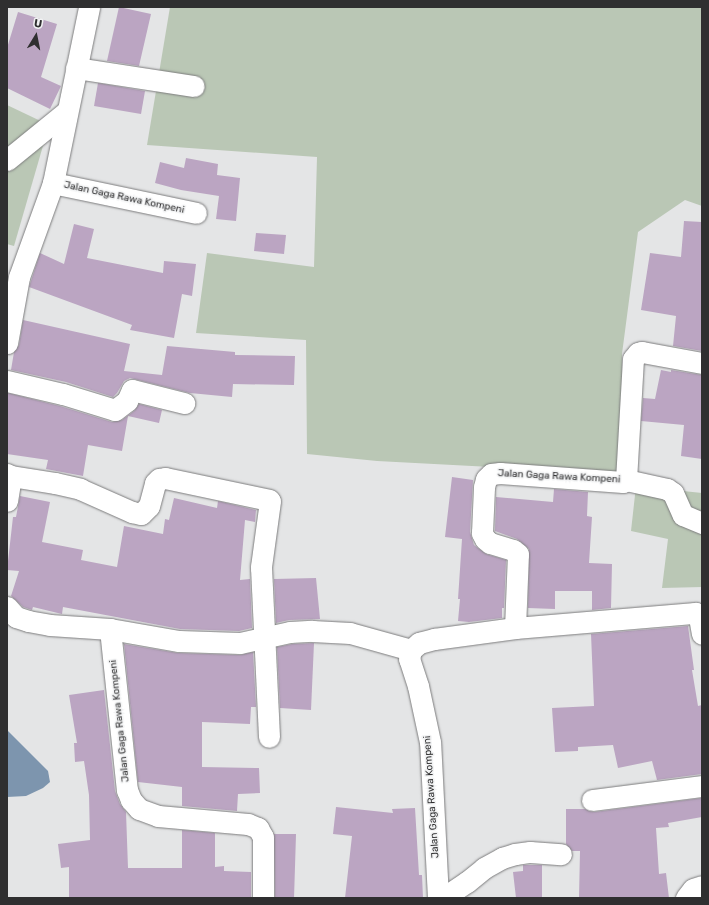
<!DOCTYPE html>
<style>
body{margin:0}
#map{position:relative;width:709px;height:905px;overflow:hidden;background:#e4e5e6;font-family:Rubik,sans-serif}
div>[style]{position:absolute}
.green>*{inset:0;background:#bac7b5}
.water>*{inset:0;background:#7d95ae}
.building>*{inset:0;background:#bba5c2}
.roads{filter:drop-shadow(0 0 1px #7c7c7d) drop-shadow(0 0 1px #7c7c7d)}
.minor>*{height:21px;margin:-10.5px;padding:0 10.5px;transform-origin:10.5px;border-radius:10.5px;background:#fff}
span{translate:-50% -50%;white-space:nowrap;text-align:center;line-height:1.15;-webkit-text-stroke:3px #f1f2f3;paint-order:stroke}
.street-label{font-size:10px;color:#2f2f30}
.frame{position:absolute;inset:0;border:8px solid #2f2f30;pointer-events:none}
.north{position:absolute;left:16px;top:16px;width:40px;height:40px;-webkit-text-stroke:3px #f1f2f3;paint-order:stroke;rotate:10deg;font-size:11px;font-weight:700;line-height:16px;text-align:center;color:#2f2f30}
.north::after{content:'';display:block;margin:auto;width:14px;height:18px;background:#2f2f30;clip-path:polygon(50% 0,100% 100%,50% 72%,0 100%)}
</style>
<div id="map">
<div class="green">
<div style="clip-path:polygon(170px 7px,702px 7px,702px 206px,685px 200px,638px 232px,622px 354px,622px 474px,377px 461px,307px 454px,306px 340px,196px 333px,207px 253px,314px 267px,317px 157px,147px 145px)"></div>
<div style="clip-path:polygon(7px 105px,49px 125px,14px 246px,7px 244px)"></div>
<div style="clip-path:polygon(636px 486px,702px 493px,702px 587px,662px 588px,668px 539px,631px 531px)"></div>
</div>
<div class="water">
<div style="clip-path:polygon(7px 730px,48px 771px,50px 782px,43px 788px,26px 796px,7px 797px)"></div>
</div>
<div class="building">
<div style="clip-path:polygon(119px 7px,151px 14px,139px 66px,107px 61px)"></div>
<div style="clip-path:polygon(18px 12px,57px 24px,41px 77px,61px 86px,50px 109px,7px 88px,7px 48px)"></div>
<div style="clip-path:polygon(98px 83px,145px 91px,141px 114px,94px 106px)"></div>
<div style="clip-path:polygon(186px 158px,218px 164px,217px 175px,240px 178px,236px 221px,216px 219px,219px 196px,181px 190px,155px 183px,160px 162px,184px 168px)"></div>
<div style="clip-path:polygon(684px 221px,702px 222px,702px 351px,673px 346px,676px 316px,641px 310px,650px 253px,681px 257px)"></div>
<div style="clip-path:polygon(74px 224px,94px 229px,87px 258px,163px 273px,164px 261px,196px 264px,192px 296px,182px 294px,174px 338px,130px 330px,132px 325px,29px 287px,40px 253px,64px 264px)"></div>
<div style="clip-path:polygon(256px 233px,286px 235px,284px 254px,254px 251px)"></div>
<div style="clip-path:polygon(23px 320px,130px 344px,124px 371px,162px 375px,167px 346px,235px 352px,235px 355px,295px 356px,294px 385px,233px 384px,232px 397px,190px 393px,130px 378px,124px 381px,117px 393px,113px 397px,66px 382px,11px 370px,14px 352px,19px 345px)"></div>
<div style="clip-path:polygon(661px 370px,671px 372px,671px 370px,702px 375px,702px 459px,681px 456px,684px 425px,641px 421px,643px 398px,655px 399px)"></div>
<div style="clip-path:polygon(8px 393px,60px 406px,112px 422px,122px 420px,134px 411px,139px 404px,162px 410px,159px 423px,128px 416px,122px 451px,88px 445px,83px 476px,46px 469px,48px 460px,7px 454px)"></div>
<div style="clip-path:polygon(452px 477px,473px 480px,470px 532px,474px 545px,486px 554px,506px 560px,504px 608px,502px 608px,502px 618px,469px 622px,458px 621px,460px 599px,458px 599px,462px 539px,445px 537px)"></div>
<div style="clip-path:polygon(554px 489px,588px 492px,587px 516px,592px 517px,589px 563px,612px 564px,611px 608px,592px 610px,592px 591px,555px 591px,555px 609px,528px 608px,529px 549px,517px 539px,495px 531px,496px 497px,553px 502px)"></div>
<div style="clip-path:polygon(20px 496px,50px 502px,42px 542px,83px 550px,81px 560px,117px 567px,124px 526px,163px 534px,165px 519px,169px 520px,174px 498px,217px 508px,218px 501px,256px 510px,255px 522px,245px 520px,240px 580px,250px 579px,252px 628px,239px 631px,180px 629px,63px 607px,62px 614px,33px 607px,32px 610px,23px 607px,11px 596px,19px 571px,7px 570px,13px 517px,16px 517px)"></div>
<div style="clip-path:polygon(316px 578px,320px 619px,289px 620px,276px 623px,274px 579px)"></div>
<div style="clip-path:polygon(688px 626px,694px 670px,692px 670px,698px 706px,702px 705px,702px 774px,657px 780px,652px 761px,618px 768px,613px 745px,578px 747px,578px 751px,555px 752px,552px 708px,594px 706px,591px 634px)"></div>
<div style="clip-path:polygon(314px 643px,311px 710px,280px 708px,277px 647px,292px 644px)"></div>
<div style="clip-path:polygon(124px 644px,178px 653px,240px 655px,253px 652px,256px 707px,251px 707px,250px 724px,202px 722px,202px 767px,259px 768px,260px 793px,238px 794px,237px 811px,182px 806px,182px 787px,138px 782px)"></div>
<div style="clip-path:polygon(104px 690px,115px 791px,120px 804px,126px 812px,128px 868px,182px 868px,182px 830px,215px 833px,215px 867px,224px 866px,224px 871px,251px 872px,251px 898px,69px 898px,69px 867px,61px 868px,58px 844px,90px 840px,89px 795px,84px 761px,75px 762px,74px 743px,77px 743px,69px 695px)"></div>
<div style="clip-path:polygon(702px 798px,702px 817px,668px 823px,669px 827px,656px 828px,659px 874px,666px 873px,669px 898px,579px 898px,580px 851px,572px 851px,566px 844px,566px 809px,585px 809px,594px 812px)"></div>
<div style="clip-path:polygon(336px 807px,393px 813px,392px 809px,415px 808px,419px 875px,422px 875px,423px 898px,345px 898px,352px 836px,333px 834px)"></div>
<div style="clip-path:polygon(274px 834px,296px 834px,294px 898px,275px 898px)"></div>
<div style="clip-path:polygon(523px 865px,542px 865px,542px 898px,516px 898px,513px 872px,523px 871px)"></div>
</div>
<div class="roads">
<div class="minor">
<div style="left:76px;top:68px;width:119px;rotate:8.7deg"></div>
<div style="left:7px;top:160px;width:76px;rotate:-39.1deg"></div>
<div style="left:53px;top:183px;width:146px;rotate:11.8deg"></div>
<div style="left:7px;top:343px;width:67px;rotate:-79.7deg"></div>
<div style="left:19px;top:277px;width:100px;rotate:-70.1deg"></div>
<div style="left:53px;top:183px;width:180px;rotate:-78.4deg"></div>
<div style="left:7px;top:381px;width:57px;rotate:13.1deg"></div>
<div style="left:63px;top:394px;width:54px;rotate:17.1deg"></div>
<div style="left:115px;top:410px;width:15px;rotate:-37deg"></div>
<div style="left:127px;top:401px;width:12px;rotate:-66deg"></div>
<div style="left:132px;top:390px;width:54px;rotate:14deg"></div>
<div style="left:7px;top:474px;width:4px;rotate:27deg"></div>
<div style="left:11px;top:476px;width:25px;rotate:99deg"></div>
<div style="left:11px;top:476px;width:45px;rotate:9deg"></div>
<div style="left:55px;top:483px;width:26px;rotate:13deg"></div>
<div style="left:80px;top:489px;width:57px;rotate:23.9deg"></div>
<div style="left:132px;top:512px;width:9px;rotate:13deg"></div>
<div style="left:141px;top:514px;width:11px;rotate:-45deg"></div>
<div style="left:149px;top:506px;width:24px;rotate:-75deg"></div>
<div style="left:155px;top:483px;width:6px;rotate:-45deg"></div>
<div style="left:159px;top:479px;width:6px;rotate:-9deg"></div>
<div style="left:165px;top:478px;width:106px;rotate:11.9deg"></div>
<div style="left:269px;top:500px;width:1px;rotate:45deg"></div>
<div style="left:270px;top:501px;width:67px;rotate:97.8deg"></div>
<div style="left:261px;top:567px;width:170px;rotate:87.3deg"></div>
<div style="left:626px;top:480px;width:42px;rotate:12.4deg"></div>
<div style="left:667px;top:489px;width:7px;rotate:34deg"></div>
<div style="left:673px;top:493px;width:24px;rotate:66deg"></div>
<div style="left:683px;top:515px;width:21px;rotate:23deg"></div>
<div style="left:7px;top:607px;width:13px;rotate:48deg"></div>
<div style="left:16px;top:617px;width:13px;rotate:18deg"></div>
<div style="left:28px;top:621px;width:22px;rotate:10deg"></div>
<div style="left:50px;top:625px;width:60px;rotate:3.8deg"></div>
<div style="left:110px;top:629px;width:70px;rotate:9.9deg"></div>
<div style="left:179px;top:641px;width:61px;rotate:1.9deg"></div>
<div style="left:240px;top:643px;width:51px;rotate:-12.4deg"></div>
<div style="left:290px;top:632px;width:22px;rotate:-3deg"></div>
<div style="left:312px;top:631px;width:38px;rotate:3deg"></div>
<div style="left:350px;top:633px;width:63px;rotate:15.6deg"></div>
<div style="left:515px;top:628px;width:181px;rotate:-4.8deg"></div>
<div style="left:695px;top:613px;width:6px;rotate:45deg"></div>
<div style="left:699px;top:617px;width:17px;rotate:80deg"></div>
<div style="left:110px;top:629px;width:162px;rotate:84deg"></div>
<div style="left:127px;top:790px;width:11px;rotate:68deg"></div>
<div style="left:131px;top:800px;width:12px;rotate:48deg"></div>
<div style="left:139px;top:809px;width:20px;rotate:20deg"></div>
<div style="left:158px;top:816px;width:90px;rotate:5.1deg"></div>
<div style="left:248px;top:824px;width:11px;rotate:22deg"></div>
<div style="left:258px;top:828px;width:10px;rotate:61deg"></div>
<div style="left:263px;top:837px;width:61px;rotate:90deg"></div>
<div style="left:592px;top:800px;width:111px;rotate:-7.3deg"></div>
<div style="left:438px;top:898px;width:156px;rotate:-92.9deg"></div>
<div style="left:430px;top:742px;width:57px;rotate:-102.1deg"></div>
<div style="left:418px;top:686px;width:28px;rotate:-108deg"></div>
<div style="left:409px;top:659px;width:9px;rotate:-77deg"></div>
<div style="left:411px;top:650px;width:11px;rotate:-41deg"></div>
<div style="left:419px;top:643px;width:16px;rotate:-15deg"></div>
<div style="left:434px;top:639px;width:82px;rotate:-7.7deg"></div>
<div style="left:515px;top:628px;width:74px;rotate:-87.7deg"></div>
<div style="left:518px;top:554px;width:6px;rotate:-141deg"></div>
<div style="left:513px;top:550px;width:24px;rotate:-163deg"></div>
<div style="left:490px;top:543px;width:6px;rotate:-141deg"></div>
<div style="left:485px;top:539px;width:7px;rotate:-117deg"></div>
<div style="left:482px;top:533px;width:46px;rotate:-87.5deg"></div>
<div style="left:484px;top:487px;width:8px;rotate:-76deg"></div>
<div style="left:486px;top:479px;width:7px;rotate:-45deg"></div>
<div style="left:491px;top:474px;width:9px;rotate:-6deg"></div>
<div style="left:500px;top:473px;width:123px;rotate:4.2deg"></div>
<div style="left:623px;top:482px;width:4px;rotate:-34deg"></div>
<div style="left:626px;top:480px;width:121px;rotate:-86.7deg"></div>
<div style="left:633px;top:359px;width:8px;rotate:-50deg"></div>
<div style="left:638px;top:353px;width:4px;rotate:-14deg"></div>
<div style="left:642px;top:352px;width:61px;rotate:10.4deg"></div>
<div style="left:443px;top:898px;width:29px;rotate:-34deg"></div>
<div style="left:467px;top:882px;width:22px;rotate:-39deg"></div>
<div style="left:484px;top:868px;width:21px;rotate:-29deg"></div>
<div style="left:502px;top:858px;width:14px;rotate:-17deg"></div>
<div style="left:515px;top:854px;width:15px;rotate:-8deg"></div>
<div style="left:530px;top:852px;width:31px;rotate:4deg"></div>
<div style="left:686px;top:898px;width:11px;rotate:-52deg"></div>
<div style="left:693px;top:889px;width:9px;rotate:-18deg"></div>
</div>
</div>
<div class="street-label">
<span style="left:124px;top:198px;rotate:12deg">Jalan Gaga Rawa Kompeni</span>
<span style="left:559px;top:477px;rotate:3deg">Jalan Gaga Rawa Kompeni</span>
<span style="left:120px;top:721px;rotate:-96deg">Jalan Gaga Rawa Kompeni</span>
<span style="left:432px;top:797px;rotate:-94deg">Jalan Gaga Rawa Kompeni</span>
</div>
<div class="frame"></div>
<div class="north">U</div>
</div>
